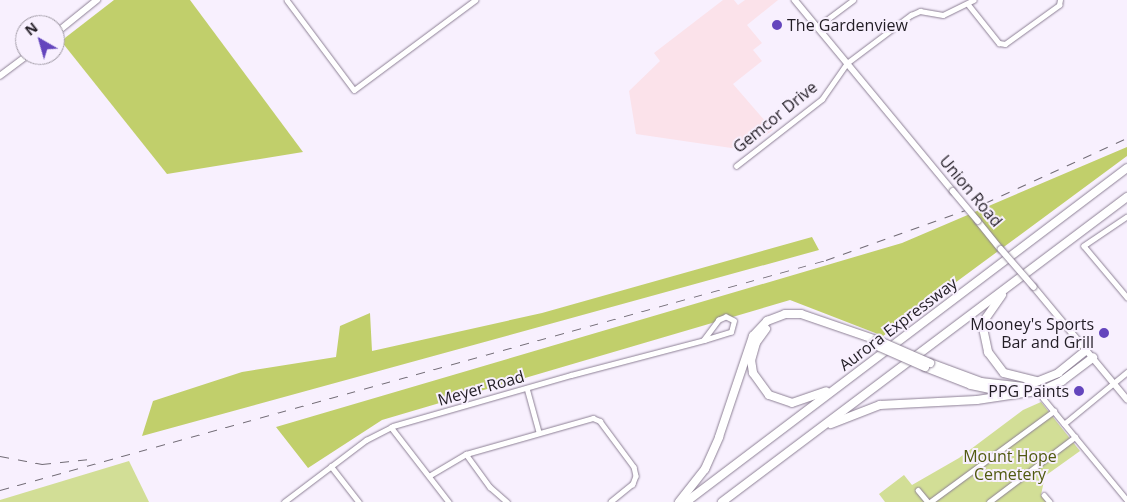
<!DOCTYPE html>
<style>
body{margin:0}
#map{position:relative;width:1127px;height:502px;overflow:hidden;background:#f8f0fe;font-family:"Open Sans",sans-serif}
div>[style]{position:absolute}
.industrial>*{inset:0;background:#fbe2ea}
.green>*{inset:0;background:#d2de96}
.forest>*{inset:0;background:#c1cf6b}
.roads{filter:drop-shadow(0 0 1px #8d8095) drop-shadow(0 0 1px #8d8095)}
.street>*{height:4.5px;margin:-2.25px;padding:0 2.25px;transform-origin:2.25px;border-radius:2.25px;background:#fff}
.secondary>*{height:5.5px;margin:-2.75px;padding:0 2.75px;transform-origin:2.75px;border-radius:2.75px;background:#fff}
.highway>*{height:8px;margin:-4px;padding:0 4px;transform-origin:4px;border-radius:4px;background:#fff}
.rail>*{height:1px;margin-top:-0.5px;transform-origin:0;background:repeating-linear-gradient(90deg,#716b75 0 9px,transparent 0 18px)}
.bridges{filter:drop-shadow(0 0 1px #8d8095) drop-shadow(0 0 1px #8d8095)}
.secondary-bridge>*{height:5.5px;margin:-2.75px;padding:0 2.75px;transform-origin:2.75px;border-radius:2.75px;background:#fff}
.highway-bridge>*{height:8px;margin:-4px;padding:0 4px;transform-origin:4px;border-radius:4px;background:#fff}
.dots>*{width:14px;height:14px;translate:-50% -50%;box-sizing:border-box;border:2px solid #f8f0fe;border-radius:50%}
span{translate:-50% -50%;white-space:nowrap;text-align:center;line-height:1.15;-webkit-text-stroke:4px #f8f0fe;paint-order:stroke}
.poi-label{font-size:16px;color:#221d25}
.left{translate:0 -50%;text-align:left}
.right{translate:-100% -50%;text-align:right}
.street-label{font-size:16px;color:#221d25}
.park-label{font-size:16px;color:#515a10}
.north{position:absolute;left:15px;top:15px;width:50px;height:50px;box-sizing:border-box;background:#f8f0fe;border:1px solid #a29ca7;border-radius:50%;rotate:322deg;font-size:14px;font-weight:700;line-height:20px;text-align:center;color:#221d25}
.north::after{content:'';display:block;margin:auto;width:18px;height:22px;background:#6445bd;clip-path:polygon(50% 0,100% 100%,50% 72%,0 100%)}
</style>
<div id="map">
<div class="industrial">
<div style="clip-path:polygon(723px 0,734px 0,738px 5px,745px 0,778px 0,747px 25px,762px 43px,753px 50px,762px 61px,733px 84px,773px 130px,745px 150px,636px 134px,629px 91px,660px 61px,654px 53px)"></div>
</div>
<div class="green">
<div style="clip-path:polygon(1041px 402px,1080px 451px,1045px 476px,1041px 495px,1046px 502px,885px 502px,879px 494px,904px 475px,912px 485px,959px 458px,1023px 410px)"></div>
<div style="clip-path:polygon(129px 461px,149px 502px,0 502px,0 500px)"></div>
</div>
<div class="forest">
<div style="clip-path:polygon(114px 0,190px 0,303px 152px,167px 174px,61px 41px)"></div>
<div style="clip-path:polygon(1127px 147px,1127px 156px,883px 336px,790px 300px,382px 420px,308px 468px,276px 427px,902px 243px)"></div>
<div style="clip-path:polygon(812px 237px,819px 250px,142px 436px,153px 401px,242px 372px,336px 357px,340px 326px,370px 313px,372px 351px,542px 313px)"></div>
</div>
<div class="roads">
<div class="street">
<div style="left:287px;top:0;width:112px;rotate:53.3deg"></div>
<div style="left:354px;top:90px;width:151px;rotate:-36.6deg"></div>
<div style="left:968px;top:4px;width:50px;rotate:51.5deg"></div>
<div style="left:999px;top:43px;width:6px;rotate:9deg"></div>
<div style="left:1005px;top:44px;width:67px;rotate:-35.8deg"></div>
<div style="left:1059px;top:5px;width:5px;rotate:-79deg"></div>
<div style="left:817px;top:27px;width:45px;rotate:-36.9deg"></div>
<div style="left:736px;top:166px;width:109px;rotate:-37.9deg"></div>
<div style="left:822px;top:99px;width:44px;rotate:-55.2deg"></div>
<div style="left:847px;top:63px;width:80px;rotate:-36.9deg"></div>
<div style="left:911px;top:15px;width:10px;rotate:-24deg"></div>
<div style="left:920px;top:11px;width:23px;rotate:10deg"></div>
<div style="left:943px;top:15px;width:34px;rotate:-26deg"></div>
<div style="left:1127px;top:217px;width:52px;rotate:146deg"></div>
<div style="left:1084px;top:246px;width:67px;rotate:49.9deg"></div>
<div style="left:527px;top:388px;width:46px;rotate:74.7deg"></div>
<div style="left:1043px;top:398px;width:132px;rotate:50.5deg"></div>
<div style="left:1064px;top:424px;width:82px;rotate:-39.5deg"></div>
<div style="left:391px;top:427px;width:95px;rotate:52.3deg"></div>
<div style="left:466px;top:454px;width:41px;rotate:54deg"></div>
<div style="left:490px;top:487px;width:23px;rotate:41deg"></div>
<div style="left:331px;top:466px;width:46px;rotate:52.1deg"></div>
<div style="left:429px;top:476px;width:43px;rotate:-30.7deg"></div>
<div style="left:466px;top:454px;width:132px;rotate:-15.8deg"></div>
<div style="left:593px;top:418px;width:8px;rotate:23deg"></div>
<div style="left:600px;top:421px;width:57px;rotate:53.5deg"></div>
<div style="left:634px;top:467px;width:9px;rotate:77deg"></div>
<div style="left:636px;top:476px;width:9px;rotate:111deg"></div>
<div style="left:633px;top:484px;width:28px;rotate:141deg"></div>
<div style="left:918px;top:490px;width:16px;rotate:50deg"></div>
<div style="left:1044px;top:495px;width:9px;rotate:49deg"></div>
<div style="left:284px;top:502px;width:103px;rotate:-37.1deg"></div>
<div style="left:366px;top:440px;width:30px;rotate:-27deg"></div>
<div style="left:393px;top:426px;width:185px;rotate:-16deg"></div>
<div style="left:571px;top:375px;width:138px;rotate:-14.7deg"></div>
<div style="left:704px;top:340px;width:28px;rotate:-17deg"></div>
<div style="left:731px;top:332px;width:11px;rotate:-75deg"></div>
<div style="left:734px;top:321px;width:9px;rotate:-153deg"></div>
<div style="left:726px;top:317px;width:8px;rotate:157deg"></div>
<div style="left:719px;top:320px;width:25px;rotate:127deg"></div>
<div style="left:930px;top:502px;width:154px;rotate:-36.3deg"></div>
<div style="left:989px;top:502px;width:108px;rotate:-37.1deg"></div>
</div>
<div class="secondary">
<div style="left:795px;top:0;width:248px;rotate:50.4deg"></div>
<div style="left:55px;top:34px;width:54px;rotate:-39deg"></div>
<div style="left:0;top:76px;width:35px;rotate:-37deg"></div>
<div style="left:978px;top:221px;width:36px;rotate:51deg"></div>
<div style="left:1034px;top:287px;width:146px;rotate:50.3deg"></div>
</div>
<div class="highway">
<div style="left:1002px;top:295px;width:28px;rotate:125deg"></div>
<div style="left:986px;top:318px;width:10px;rotate:107deg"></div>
<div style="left:983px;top:328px;width:25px;rotate:78deg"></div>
<div style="left:988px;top:352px;width:26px;rotate:53deg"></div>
<div style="left:1004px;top:373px;width:33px;rotate:14deg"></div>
<div style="left:766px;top:329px;width:17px;rotate:126deg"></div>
<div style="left:756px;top:343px;width:18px;rotate:106deg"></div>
<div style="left:751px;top:360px;width:13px;rotate:81deg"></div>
<div style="left:753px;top:373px;width:27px;rotate:54deg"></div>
<div style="left:769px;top:395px;width:24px;rotate:19deg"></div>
<div style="left:792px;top:403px;width:36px;rotate:-19deg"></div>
<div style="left:930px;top:363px;width:54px;rotate:20.4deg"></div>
<div style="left:981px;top:382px;width:43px;rotate:6.6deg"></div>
<div style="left:1024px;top:387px;width:37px;rotate:-22deg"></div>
<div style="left:1058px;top:373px;width:36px;rotate:-39deg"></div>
<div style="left:925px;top:367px;width:49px;rotate:21.4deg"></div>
<div style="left:971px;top:385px;width:38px;rotate:12deg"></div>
<div style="left:831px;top:424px;width:53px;rotate:-21.2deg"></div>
<div style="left:880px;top:405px;width:97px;rotate:-3deg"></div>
<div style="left:977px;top:400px;width:67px;rotate:-8.6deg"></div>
<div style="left:1043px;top:390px;width:21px;rotate:-25deg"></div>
<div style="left:1062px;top:381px;width:39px;rotate:-37deg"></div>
<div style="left:679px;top:502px;width:42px;rotate:-51.8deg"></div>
<div style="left:705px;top:469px;width:35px;rotate:-66deg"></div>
<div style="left:719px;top:437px;width:107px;rotate:-71.4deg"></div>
<div style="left:753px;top:336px;width:21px;rotate:-47deg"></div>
<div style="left:767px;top:321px;width:19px;rotate:-21deg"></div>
<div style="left:785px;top:314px;width:16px"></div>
<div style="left:801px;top:314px;width:80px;rotate:18.9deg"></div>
<div style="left:686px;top:502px;width:553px;rotate:-37.14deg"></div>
<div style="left:722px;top:502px;width:507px;rotate:-36.98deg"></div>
</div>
</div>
<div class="rail">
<div style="left:0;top:456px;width:43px;rotate:10.8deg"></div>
<div style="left:42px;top:464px;width:48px;rotate:-5.9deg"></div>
<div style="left:0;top:490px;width:857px;rotate:-15.56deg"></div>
<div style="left:826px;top:260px;width:169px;rotate:-19.7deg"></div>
<div style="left:985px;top:203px;width:156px;rotate:-24.6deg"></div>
</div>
<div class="bridges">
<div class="secondary-bridge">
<div style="left:953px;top:191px;width:39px;rotate:50deg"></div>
<div style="left:1001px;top:249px;width:50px;rotate:49deg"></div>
</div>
<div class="highway-bridge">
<div style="left:877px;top:340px;width:58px;rotate:23.5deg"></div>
<div style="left:873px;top:344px;width:57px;rotate:23.9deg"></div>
</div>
</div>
<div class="dots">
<div style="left:777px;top:25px;background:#6445bd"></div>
<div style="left:1104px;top:333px;background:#6445bd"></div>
<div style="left:1079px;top:391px;background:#6445bd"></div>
</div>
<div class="poi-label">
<span class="left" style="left:787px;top:25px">The Gardenview</span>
<span class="right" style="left:1094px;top:333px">Mooney's Sports<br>Bar and Grill</span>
<span class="right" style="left:1069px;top:391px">PPG Paints</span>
</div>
<div class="street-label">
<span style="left:775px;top:117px;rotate:-39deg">Gemcor Drive</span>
<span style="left:971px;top:191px;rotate:50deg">Union Road</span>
<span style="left:898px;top:324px;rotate:-37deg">Aurora Expressway</span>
<span style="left:481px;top:388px;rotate:-16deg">Meyer Road</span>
</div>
<div class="park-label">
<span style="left:1010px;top:465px">Mount Hope<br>Cemetery</span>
</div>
<div class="north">N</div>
</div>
